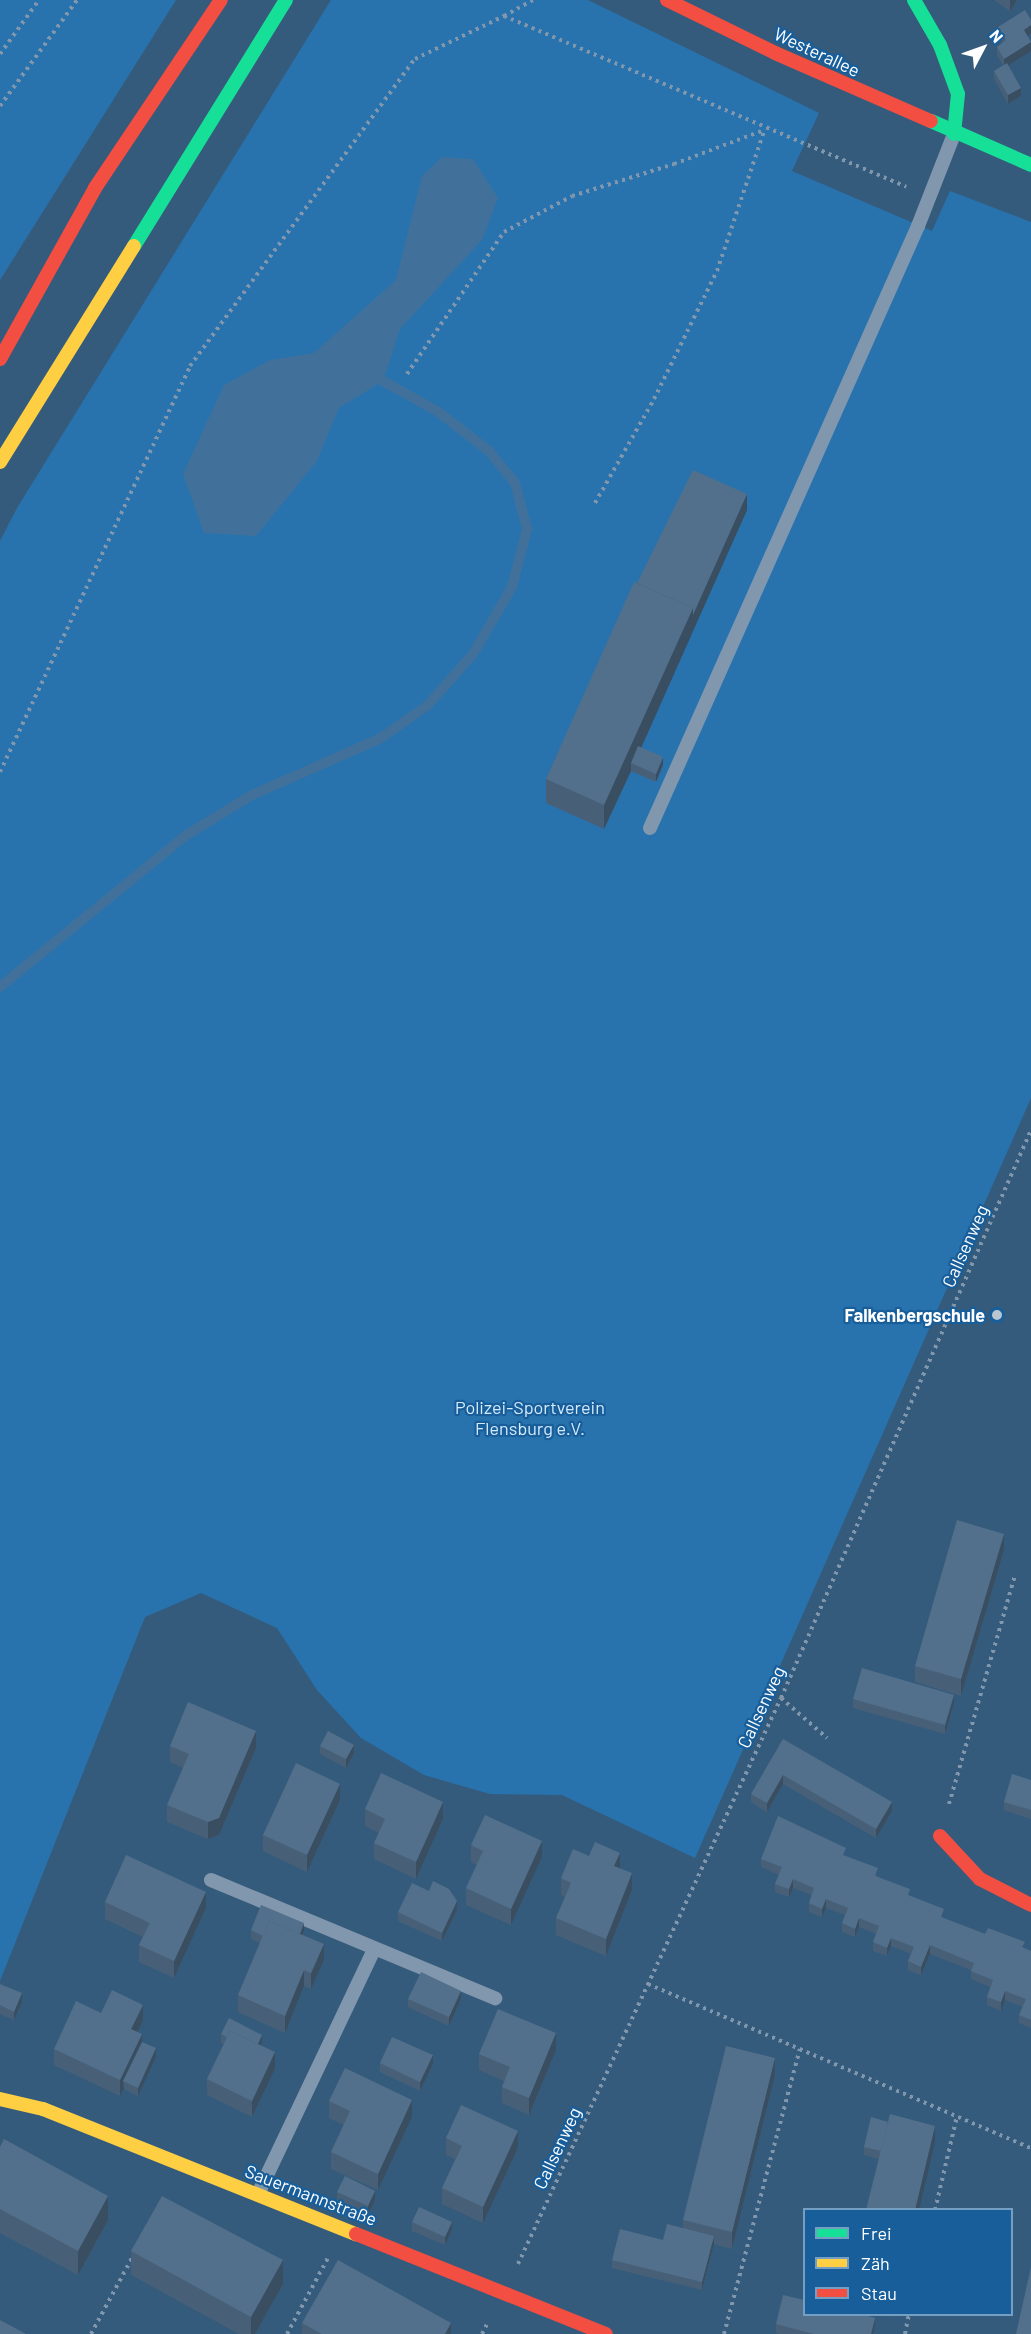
<!DOCTYPE html>
<meta charset="utf-8">
<style>
body{margin:0}
#map{position:relative;width:1031px;height:2334px;overflow:hidden;background:#355b7c;font-family:Barlow,sans-serif}
div>[style]{position:absolute}
.green>*{inset:0;background:#2873ae}
.water>*{inset:0;background:#41719b}
.stream>*{height:10px;margin:-5px;padding:0 5px;transform-origin:5px;border-radius:5px;background:#41719b}
.path>*{height:4px;margin-top:-2px;transform-origin:0;background:repeating-linear-gradient(90deg,#8097ae 0 3px,transparent 0 7.5px)}
.lane>*{height:14px;margin:-7px;padding:0 7px;transform-origin:7px;border-radius:7px;background:#8097ae}
.fast>*{height:14px;margin:-7px;padding:0 7px;transform-origin:7px;border-radius:7px;background:#16e098}
.slow>*{height:14px;margin:-7px;padding:0 7px;transform-origin:7px;border-radius:7px;background:#ffcf43}
.jam>*{height:14px;margin:-7px;padding:0 7px;transform-origin:7px;border-radius:7px;background:#f24e42}
.wall>*{inset:0;background:#476078}
.shaded-wall>*{inset:0;background:#394e61}
.building>*{inset:0;background:#52708b}
.dots>*{width:16px;height:16px;translate:-50% -50%;box-sizing:border-box;border:3px solid #175e9a;border-radius:50%}
span{translate:-50% -50%;white-space:nowrap;text-align:center;line-height:1.15;-webkit-text-stroke:4.5px #175e9a;paint-order:stroke}
.street-label{font-size:18px;color:#fff}
.poi-label{font-size:18px;color:#fff;font-weight:700}
.right{translate:-100% -50%;text-align:right}
.park-label{font-size:18px;color:#d3eafc}
.legend{position:absolute;left:803px;top:2208px;width:210px;height:108px;box-sizing:border-box;background:#175e9a;border:2px solid #749ec2;margin:0;padding:8px 10px;list-style:none;font-size:18px;color:#fff}
.legend li{display:flex;align-items:center;gap:12px;height:30px}
.legend b{width:30px;border:2px solid #749ec2}
.north{position:absolute;left:953px;top:18px;width:60px;height:60px;-webkit-text-stroke:4px #175e9a;paint-order:stroke;rotate:49deg;font-size:16px;font-weight:700;line-height:24px;text-align:center;color:#fff}
.north::after{content:'';display:block;margin:auto;width:21px;height:27px;background:#fff;clip-path:polygon(50% 0,100% 100%,50% 72%,0 100%)}
</style>
<div id="map">
<div class="green">
<div style="clip-path:polygon(0 0,176px 0,0 280px)"></div>
<div style="clip-path:polygon(331px 0,588px 0,819px 113px,792px 171px,932px 231px,950px 191px,1031px 222px,1031px 1098px,695px 1858px,562px 1795px,490px 1794px,424px 1775px,361px 1738px,317px 1690px,277px 1628px,201px 1593px,145px 1617px,0 1981px,0 541px,17px 508px)"></div>
</div>
<div class="water">
<div style="clip-path:polygon(442px 157px,473px 159px,498px 198px,482px 240px,400px 329px,383px 381px,339px 408px,317px 461px,256px 536px,204px 533px,183px 474px,224px 385px,270px 360px,314px 353px,396px 280px,422px 176px)"></div>
</div>
<div class="stream">
<div style="left:0;top:987px;width:239px;rotate:-39.2deg"></div>
<div style="left:185px;top:836px;width:79px;rotate:-31.5deg"></div>
<div style="left:252px;top:795px;width:141px;rotate:-23.8deg"></div>
<div style="left:381px;top:738px;width:57px;rotate:-35.1deg"></div>
<div style="left:428px;top:705px;width:68px;rotate:-48.6deg"></div>
<div style="left:473px;top:654px;width:78px;rotate:-59.8deg"></div>
<div style="left:512px;top:587px;width:60px;rotate:-75.5deg"></div>
<div style="left:527px;top:529px;width:48px;rotate:-104.6deg"></div>
<div style="left:515px;top:483px;width:41px;rotate:-129.1deg"></div>
<div style="left:489px;top:451px;width:66px;rotate:-142.4deg"></div>
<div style="left:437px;top:411px;width:62px;rotate:-150.9deg"></div>
</div>
<div class="path">
<div style="left:504px;top:16px;width:33px;rotate:-29deg"></div>
<div style="left:0;top:54px;width:67px;rotate:-54.2deg"></div>
<div style="left:0;top:106px;width:131px;rotate:-54deg"></div>
<div style="left:407px;top:374px;width:172px;rotate:-55.7deg"></div>
<div style="left:504px;top:232px;width:77px;rotate:-27.9deg"></div>
<div style="left:572px;top:196px;width:107px;rotate:-17.4deg"></div>
<div style="left:674px;top:164px;width:96px;rotate:-20.7deg"></div>
<div style="left:595px;top:503px;width:120px;rotate:-60.4deg"></div>
<div style="left:654px;top:399px;width:143px;rotate:-63.8deg"></div>
<div style="left:717px;top:271px;width:148px;rotate:-71.4deg"></div>
<div style="left:0;top:772px;width:448px;rotate:-64.9deg"></div>
<div style="left:190px;top:366px;width:381px;rotate:-53.8deg"></div>
<div style="left:415px;top:59px;width:99px;rotate:-25.8deg"></div>
<div style="left:504px;top:16px;width:437px;rotate:23deg"></div>
<div style="left:781px;top:1698px;width:61px;rotate:41deg"></div>
<div style="left:949px;top:1804px;width:237px;rotate:-73.9deg"></div>
<div style="left:648px;top:1984px;width:417px;rotate:23.2deg"></div>
<div style="left:935px;top:2210px;width:97px;rotate:-76.8deg"></div>
<div style="left:518px;top:2264px;width:624px;rotate:-65.08deg"></div>
<div style="left:781px;top:1698px;width:621px;rotate:-66.24deg"></div>
<div style="left:91px;top:2334px;width:86px;rotate:-61.7deg"></div>
<div style="left:287px;top:2334px;width:86px;rotate:-61.7deg"></div>
<div style="left:482px;top:2334px;width:11px;rotate:-63deg"></div>
<div style="left:724px;top:2334px;width:295px;rotate:-75.1deg"></div>
<div style="left:905px;top:2334px;width:20px;rotate:-79deg"></div>
</div>
<div class="lane">
<div style="left:650px;top:828px;width:659px;rotate:-66deg"></div>
<div style="left:918px;top:226px;width:99px;rotate:-68.6deg"></div>
<div style="left:211px;top:1880px;width:308px;rotate:22.6deg"></div>
<div style="left:258px;top:2194px;width:270px;rotate:-64.6deg"></div>
</div>
<div class="fast">
<div style="left:914px;top:0;width:52px;rotate:60deg"></div>
<div style="left:940px;top:45px;width:52px;rotate:69.8deg"></div>
<div style="left:958px;top:94px;width:40px;rotate:95.7deg"></div>
<div style="left:931px;top:121px;width:109px;rotate:23.7deg"></div>
<div style="left:134px;top:246px;width:289px;rotate:-58.3deg"></div>
</div>
<div class="slow">
<div style="left:0;top:462px;width:254px;rotate:-58.2deg"></div>
<div style="left:0;top:2099px;width:44px;rotate:13.1deg"></div>
<div style="left:43px;top:2109px;width:337px;rotate:21.8deg"></div>
</div>
<div class="jam">
<div style="left:667px;top:0;width:120px;rotate:26.1deg"></div>
<div style="left:775px;top:53px;width:170px;rotate:23.6deg"></div>
<div style="left:0;top:359px;width:196px;rotate:-60.9deg"></div>
<div style="left:95px;top:188px;width:226px;rotate:-56.2deg"></div>
<div style="left:940px;top:1836px;width:59px;rotate:47.1deg"></div>
<div style="left:980px;top:1879px;width:57px;rotate:27deg"></div>
<div style="left:356px;top:2234px;width:269px;rotate:21.8deg"></div>
</div>
<div class="wall">
<div style="clip-path:polygon(994px 0,1017px 0,1010px 11px)"></div>
<div style="clip-path:polygon(998px 27px,1027px 36px,1008px 65px,1021px 96px,1008px 104px,994px 79px,994px 71px,1003px 65px,997px 55px,997px 47px,1003px 43px,998px 36px)"></div>
<div style="clip-path:polygon(747px 510px,641px 747px,663px 765px,656px 782px,631px 771px,604px 829px,546px 803px,546px 779px,637px 583px)"></div>
<div style="clip-path:polygon(1004px 1550px,961px 1696px,915px 1682px,915px 1666px)"></div>
<div style="clip-path:polygon(853px 1699px,954px 1703px,945px 1734px,853px 1708px)"></div>
<div style="clip-path:polygon(783px 1739px,892px 1811px,876px 1838px,783px 1784px,767px 1812px,751px 1802px,751px 1794px)"></div>
<div style="clip-path:polygon(170px 1746px,256px 1748px,219px 1835px,208px 1839px,167px 1822px,167px 1805px,183px 1768px,170px 1762px)"></div>
<div style="clip-path:polygon(320px 1746px,354px 1753px,346px 1768px,320px 1754px)"></div>
<div style="clip-path:polygon(1031px 1780px,1031px 1819px,1004px 1810px,1004px 1802px)"></div>
<div style="clip-path:polygon(340px 1800px,307px 1872px,263px 1851px,263px 1835px)"></div>
<div style="clip-path:polygon(365px 1809px,443px 1819px,416px 1879px,374px 1859px,374px 1843px,379px 1833px,365px 1826px)"></div>
<div style="clip-path:polygon(471px 1845px,542px 1857px,511px 1925px,466px 1905px,466px 1888px,477px 1865px,471px 1862px)"></div>
<div style="clip-path:polygon(846px 1856px,944px 1918px,1031px 1951px,1031px 2028px,1019px 2023px,1019px 2015px,1023px 2007px,1005px 2000px,1001px 2011px,987px 2005px,987px 1997px,990px 1987px,971px 1979px,971px 1970px,930px 1954px,921px 1975px,908px 1970px,908px 1961px,911px 1954px,891px 1946px,887px 1956px,873px 1951px,873px 1942px,877px 1934px,859px 1927px,855px 1937px,842px 1932px,842px 1923px,845px 1915px,826px 1908px,822px 1917px,809px 1912px,809px 1903px,812px 1895px,793px 1888px,789px 1897px,775px 1892px,775px 1884px,779px 1875px,761px 1867px,761px 1859px)"></div>
<div style="clip-path:polygon(620px 1868px,632px 1890px,606px 1956px,556px 1935px,556px 1918px,565px 1897px,561px 1895px,561px 1878px)"></div>
<div style="clip-path:polygon(105px 1902px,206px 1908px,174px 1978px,139px 1962px,139px 1945px,143px 1937px,105px 1919px)"></div>
<div style="clip-path:polygon(457px 1910px,442px 1941px,398px 1921px,398px 1912px)"></div>
<div style="clip-path:polygon(251px 1930px,304px 1931px,303px 1935px,324px 1960px,311px 1989px,304px 1986px,285px 2033px,238px 2012px,238px 1995px,260px 1943px,251px 1939px)"></div>
<div style="clip-path:polygon(0 1984px,22px 2002px,14px 2020px,0 2014px)"></div>
<div style="clip-path:polygon(408px 1999px,461px 1999px,449px 2026px,408px 2007px)"></div>
<div style="clip-path:polygon(101px 2013px,143px 2021px,138px 2032px,142px 2042px,156px 2057px,138px 2096px,124px 2089px,120px 2096px,54px 2065px,54px 2049px)"></div>
<div style="clip-path:polygon(221px 2034px,262px 2043px,261px 2045px,275px 2069px,252px 2117px,207px 2095px,207px 2079px,224px 2044px,221px 2043px)"></div>
<div style="clip-path:polygon(556px 2050px,529px 2115px,502px 2103px,502px 2087px,504px 2081px,479px 2070px,479px 2054px)"></div>
<div style="clip-path:polygon(380px 2063px,433px 2064px,420px 2091px,380px 2072px)"></div>
<div style="clip-path:polygon(775px 2075px,732px 2249px,714px 2244px,702px 2290px,612px 2268px,612px 2260px,663px 2240px,683px 2228px,683px 2220px)"></div>
<div style="clip-path:polygon(329px 2101px,412px 2117px,378px 2190px,331px 2169px,331px 2152px,344px 2125px,329px 2118px)"></div>
<div style="clip-path:polygon(446px 2138px,518px 2148px,483px 2223px,442px 2204px,442px 2188px,455px 2159px,446px 2155px)"></div>
<div style="clip-path:polygon(935px 2142px,879px 2159px,864px 2155px,864px 2147px)"></div>
<div style="clip-path:polygon(0 2147px,108px 2220px,78px 2275px,0 2233px)"></div>
<div style="clip-path:polygon(337px 2192px,375px 2200px,368px 2215px,337px 2200px)"></div>
<div style="clip-path:polygon(412px 2222px,452px 2230px,445px 2245px,412px 2231px)"></div>
<div style="clip-path:polygon(131px 2251px,283px 2284px,255px 2334px,239px 2334px,131px 2275px)"></div>
<div style="clip-path:polygon(882px 2314px,893px 2314px,892px 2317px)"></div>
<div style="clip-path:polygon(302px 2323px,451px 2334px,302px 2334px)"></div>
<div style="clip-path:polygon(776px 2324px,875px 2326px,873px 2334px,780px 2334px,776px 2333px)"></div>
</div>
<div class="shaded-wall">
<div style="clip-path:polygon(1010px 0,1017px 0,1010px 11px)"></div>
<div style="clip-path:polygon(1031px 25px,1031px 34px,1024px 38px,1024px 30px)"></div>
<div style="clip-path:polygon(1031px 42px,1031px 51px,1004px 68px,1004px 59px)"></div>
<div style="clip-path:polygon(1021px 88px,1021px 96px,1008px 104px,1008px 95px)"></div>
<div style="clip-path:polygon(747px 494px,747px 510px,634px 764px,631px 763px,631px 771px,604px 829px,604px 805px,693px 608px)"></div>
<div style="clip-path:polygon(663px 757px,663px 765px,656px 782px,656px 774px)"></div>
<div style="clip-path:polygon(1004px 1534px,1004px 1550px,961px 1696px,961px 1679px)"></div>
<div style="clip-path:polygon(954px 1695px,954px 1703px,945px 1734px,945px 1725px)"></div>
<div style="clip-path:polygon(256px 1731px,256px 1748px,219px 1835px,208px 1839px,208px 1822px)"></div>
<div style="clip-path:polygon(354px 1745px,354px 1753px,346px 1768px,346px 1759px)"></div>
<div style="clip-path:polygon(783px 1775px,783px 1784px,767px 1812px,767px 1803px)"></div>
<div style="clip-path:polygon(340px 1784px,340px 1800px,307px 1872px,307px 1855px)"></div>
<div style="clip-path:polygon(443px 1802px,443px 1819px,416px 1879px,416px 1862px)"></div>
<div style="clip-path:polygon(892px 1802px,892px 1811px,876px 1838px,876px 1829px)"></div>
<div style="clip-path:polygon(542px 1841px,542px 1857px,511px 1925px,511px 1909px)"></div>
<div style="clip-path:polygon(620px 1853px,620px 1869px,614px 1866px)"></div>
<div style="clip-path:polygon(632px 1873px,632px 1890px,606px 1956px,606px 1939px)"></div>
<div style="clip-path:polygon(793px 1879px,793px 1888px,789px 1897px,789px 1889px)"></div>
<div style="clip-path:polygon(206px 1892px,206px 1908px,174px 1978px,174px 1961px)"></div>
<div style="clip-path:polygon(826px 1899px,826px 1908px,822px 1917px,822px 1909px)"></div>
<div style="clip-path:polygon(457px 1901px,457px 1910px,442px 1941px,442px 1933px)"></div>
<div style="clip-path:polygon(859px 1918px,859px 1927px,855px 1937px,855px 1929px)"></div>
<div style="clip-path:polygon(304px 1923px,304px 1931px,297px 1949px,297px 1940px)"></div>
<div style="clip-path:polygon(891px 1938px,891px 1946px,887px 1956px,887px 1948px)"></div>
<div style="clip-path:polygon(324px 1944px,324px 1960px,311px 1989px,311px 1973px)"></div>
<div style="clip-path:polygon(930px 1945px,930px 1954px,921px 1975px,921px 1967px)"></div>
<div style="clip-path:polygon(304px 1970px,304px 1986px,285px 2033px,285px 2016px)"></div>
<div style="clip-path:polygon(461px 1991px,461px 1999px,449px 2026px,449px 2017px)"></div>
<div style="clip-path:polygon(1005px 1991px,1005px 2000px,1001px 2011px,1001px 2002px)"></div>
<div style="clip-path:polygon(22px 1993px,22px 2002px,14px 2020px,14px 2012px)"></div>
<div style="clip-path:polygon(143px 2005px,143px 2021px,131px 2045px,131px 2029px)"></div>
<div style="clip-path:polygon(556px 2033px,556px 2050px,529px 2115px,529px 2098px)"></div>
<div style="clip-path:polygon(142px 2034px,142px 2050px,123px 2081px,124px 2089px,120px 2096px,120px 2080px)"></div>
<div style="clip-path:polygon(262px 2035px,262px 2043px,255px 2059px,255px 2050px)"></div>
<div style="clip-path:polygon(156px 2048px,156px 2057px,138px 2096px,138px 2088px)"></div>
<div style="clip-path:polygon(275px 2052px,275px 2069px,252px 2117px,252px 2101px)"></div>
<div style="clip-path:polygon(433px 2055px,433px 2064px,420px 2091px,420px 2082px)"></div>
<div style="clip-path:polygon(775px 2058px,775px 2075px,732px 2249px,732px 2232px)"></div>
<div style="clip-path:polygon(412px 2100px,412px 2117px,378px 2190px,378px 2174px)"></div>
<div style="clip-path:polygon(935px 2126px,935px 2142px,919px 2210px,915px 2210px)"></div>
<div style="clip-path:polygon(518px 2131px,518px 2148px,483px 2223px,483px 2207px)"></div>
<div style="clip-path:polygon(375px 2191px,375px 2200px,368px 2215px,368px 2206px)"></div>
<div style="clip-path:polygon(108px 2196px,108px 2220px,78px 2275px,78px 2251px)"></div>
<div style="clip-path:polygon(452px 2222px,452px 2230px,445px 2245px,445px 2237px)"></div>
<div style="clip-path:polygon(714px 2236px,714px 2244px,702px 2290px,702px 2282px)"></div>
<div style="clip-path:polygon(283px 2260px,283px 2284px,255px 2334px,251px 2334px,251px 2317px)"></div>
<div style="clip-path:polygon(875px 2318px,875px 2326px,873px 2334px,871px 2334px)"></div>
<div style="clip-path:polygon(451px 2323px,451px 2334px,445px 2334px)"></div>
</div>
<div class="building">
<div style="clip-path:polygon(1025px 10px,1031px 20px,1031px 25px,1024px 30px,1031px 42px,1004px 59px,997px 47px,1006px 40px,998px 27px)"></div>
<div style="clip-path:polygon(1007px 63px,1021px 88px,1008px 95px,994px 71px)"></div>
<div style="clip-path:polygon(693px 470px,747px 494px,693px 615px,693px 608px,637px 583px)"></div>
<div style="clip-path:polygon(634px 582px,693px 608px,604px 805px,546px 779px)"></div>
<div style="clip-path:polygon(638px 746px,663px 757px,656px 774px,631px 763px)"></div>
<div style="clip-path:polygon(957px 1520px,1004px 1534px,961px 1679px,915px 1666px)"></div>
<div style="clip-path:polygon(862px 1668px,954px 1695px,945px 1725px,853px 1699px)"></div>
<div style="clip-path:polygon(188px 1702px,256px 1731px,219px 1818px,208px 1822px,167px 1805px,189px 1754px,170px 1746px)"></div>
<div style="clip-path:polygon(328px 1731px,354px 1745px,346px 1759px,320px 1746px)"></div>
<div style="clip-path:polygon(783px 1739px,892px 1802px,876px 1829px,783px 1775px,767px 1803px,751px 1794px)"></div>
<div style="clip-path:polygon(296px 1763px,340px 1784px,307px 1855px,263px 1835px)"></div>
<div style="clip-path:polygon(381px 1773px,443px 1802px,416px 1862px,374px 1843px,385px 1819px,365px 1809px)"></div>
<div style="clip-path:polygon(1012px 1774px,1031px 1780px,1031px 1810px,1004px 1802px)"></div>
<div style="clip-path:polygon(485px 1815px,542px 1841px,511px 1909px,466px 1888px,483px 1851px,471px 1845px)"></div>
<div style="clip-path:polygon(778px 1816px,846px 1848px,843px 1855px,878px 1868px,875px 1876px,910px 1889px,908px 1895px,944px 1909px,941px 1917px,985px 1934px,988px 1928px,1025px 1942px,1022px 1947px,1031px 1951px,1031px 2020px,1019px 2015px,1026px 1999px,1005px 1991px,1001px 2002px,987px 1997px,993px 1980px,971px 1971px,974px 1963px,930px 1945px,921px 1967px,908px 1961px,914px 1947px,891px 1938px,887px 1948px,873px 1942px,879px 1926px,859px 1918px,855px 1929px,842px 1923px,848px 1908px,826px 1899px,822px 1909px,809px 1903px,814px 1888px,793px 1879px,789px 1889px,775px 1884px,782px 1867px,761px 1859px)"></div>
<div style="clip-path:polygon(595px 1842px,620px 1853px,614px 1866px,632px 1873px,606px 1939px,556px 1918px,571px 1883px,561px 1878px,573px 1849px,589px 1856px)"></div>
<div style="clip-path:polygon(126px 1855px,206px 1892px,174px 1961px,139px 1945px,150px 1923px,105px 1902px)"></div>
<div style="clip-path:polygon(433px 1881px,449px 1889px,457px 1901px,442px 1933px,398px 1912px,412px 1883px,429px 1891px)"></div>
<div style="clip-path:polygon(261px 1905px,304px 1923px,300px 1934px,269px 1921px,263px 1936px,251px 1930px)"></div>
<div style="clip-path:polygon(269px 1921px,324px 1944px,311px 1973px,304px 1970px,285px 2016px,238px 1995px)"></div>
<div style="clip-path:polygon(421px 1972px,461px 1991px,449px 2017px,408px 1999px)"></div>
<div style="clip-path:polygon(0 1984px,22px 1993px,14px 2012px,0 2005px)"></div>
<div style="clip-path:polygon(112px 1990px,143px 2005px,131px 2029px,142px 2034px,120px 2080px,54px 2049px,76px 2001px,101px 2013px)"></div>
<div style="clip-path:polygon(498px 2009px,556px 2033px,529px 2098px,502px 2087px,510px 2067px,479px 2054px)"></div>
<div style="clip-path:polygon(229px 2018px,262px 2035px,258px 2044px,230px 2031px,227px 2037px,221px 2034px)"></div>
<div style="clip-path:polygon(230px 2031px,275px 2052px,252px 2101px,207px 2079px)"></div>
<div style="clip-path:polygon(392px 2037px,433px 2055px,420px 2082px,380px 2063px)"></div>
<div style="clip-path:polygon(142px 2042px,156px 2048px,138px 2088px,123px 2081px)"></div>
<div style="clip-path:polygon(726px 2046px,775px 2058px,732px 2232px,683px 2220px)"></div>
<div style="clip-path:polygon(345px 2068px,412px 2100px,378px 2174px,331px 2152px,350px 2111px,329px 2101px)"></div>
<div style="clip-path:polygon(461px 2105px,518px 2131px,483px 2207px,442px 2188px,462px 2146px,446px 2138px)"></div>
<div style="clip-path:polygon(890px 2114px,935px 2126px,915px 2210px,866px 2210px)"></div>
<div style="clip-path:polygon(871px 2117px,888px 2122px,881px 2151px,864px 2147px)"></div>
<div style="clip-path:polygon(4px 2139px,108px 2196px,78px 2251px,0 2209px,0 2147px)"></div>
<div style="clip-path:polygon(345px 2176px,375px 2191px,368px 2206px,337px 2192px)"></div>
<div style="clip-path:polygon(162px 2196px,283px 2260px,251px 2317px,131px 2251px)"></div>
<div style="clip-path:polygon(419px 2207px,452px 2222px,445px 2237px,412px 2222px)"></div>
<div style="clip-path:polygon(667px 2224px,714px 2236px,702px 2282px,612px 2260px,620px 2229px,663px 2240px)"></div>
<div style="clip-path:polygon(338px 2260px,451px 2323px,445px 2334px,322px 2334px,302px 2323px)"></div>
<div style="clip-path:polygon(1031px 2267px,1031px 2334px,1016px 2334px)"></div>
<div style="clip-path:polygon(783px 2295px,804px 2300px,804px 2314px,861px 2314px,875px 2318px,871px 2334px,814px 2334px,776px 2324px)"></div>
<div style="clip-path:polygon(0 2320px,26px 2334px,0 2334px)"></div>
</div>
<div class="dots">
<div style="left:997px;top:1315px;background:#b8c6d1"></div>
</div>
<div class="street-label">
<span style="left:817px;top:52px;rotate:25deg">Westerallee</span>
<span style="left:965px;top:1246px;rotate:-66deg">Callsenweg</span>
<span style="left:761px;top:1707px;rotate:-65deg">Callsenweg</span>
<span style="left:557px;top:2148px;rotate:-65deg">Callsenweg</span>
<span style="left:311px;top:2195px;rotate:21deg">Sauermannstraße</span>
</div>
<div class="poi-label">
<span class="right" style="left:985px;top:1315px">Falkenbergschule</span>
</div>
<div class="park-label">
<span style="left:530px;top:1418px">Polizei-Sportverein<br>Flensburg e.V.</span>
</div>
<ul class="legend">
<li><b style="height:8px;background:#16e098"></b>Frei</li>
<li><b style="height:8px;background:#ffcf43"></b>Zäh</li>
<li><b style="height:8px;background:#f24e42"></b>Stau</li>
</ul>
<div class="north">N</div>
</div>
